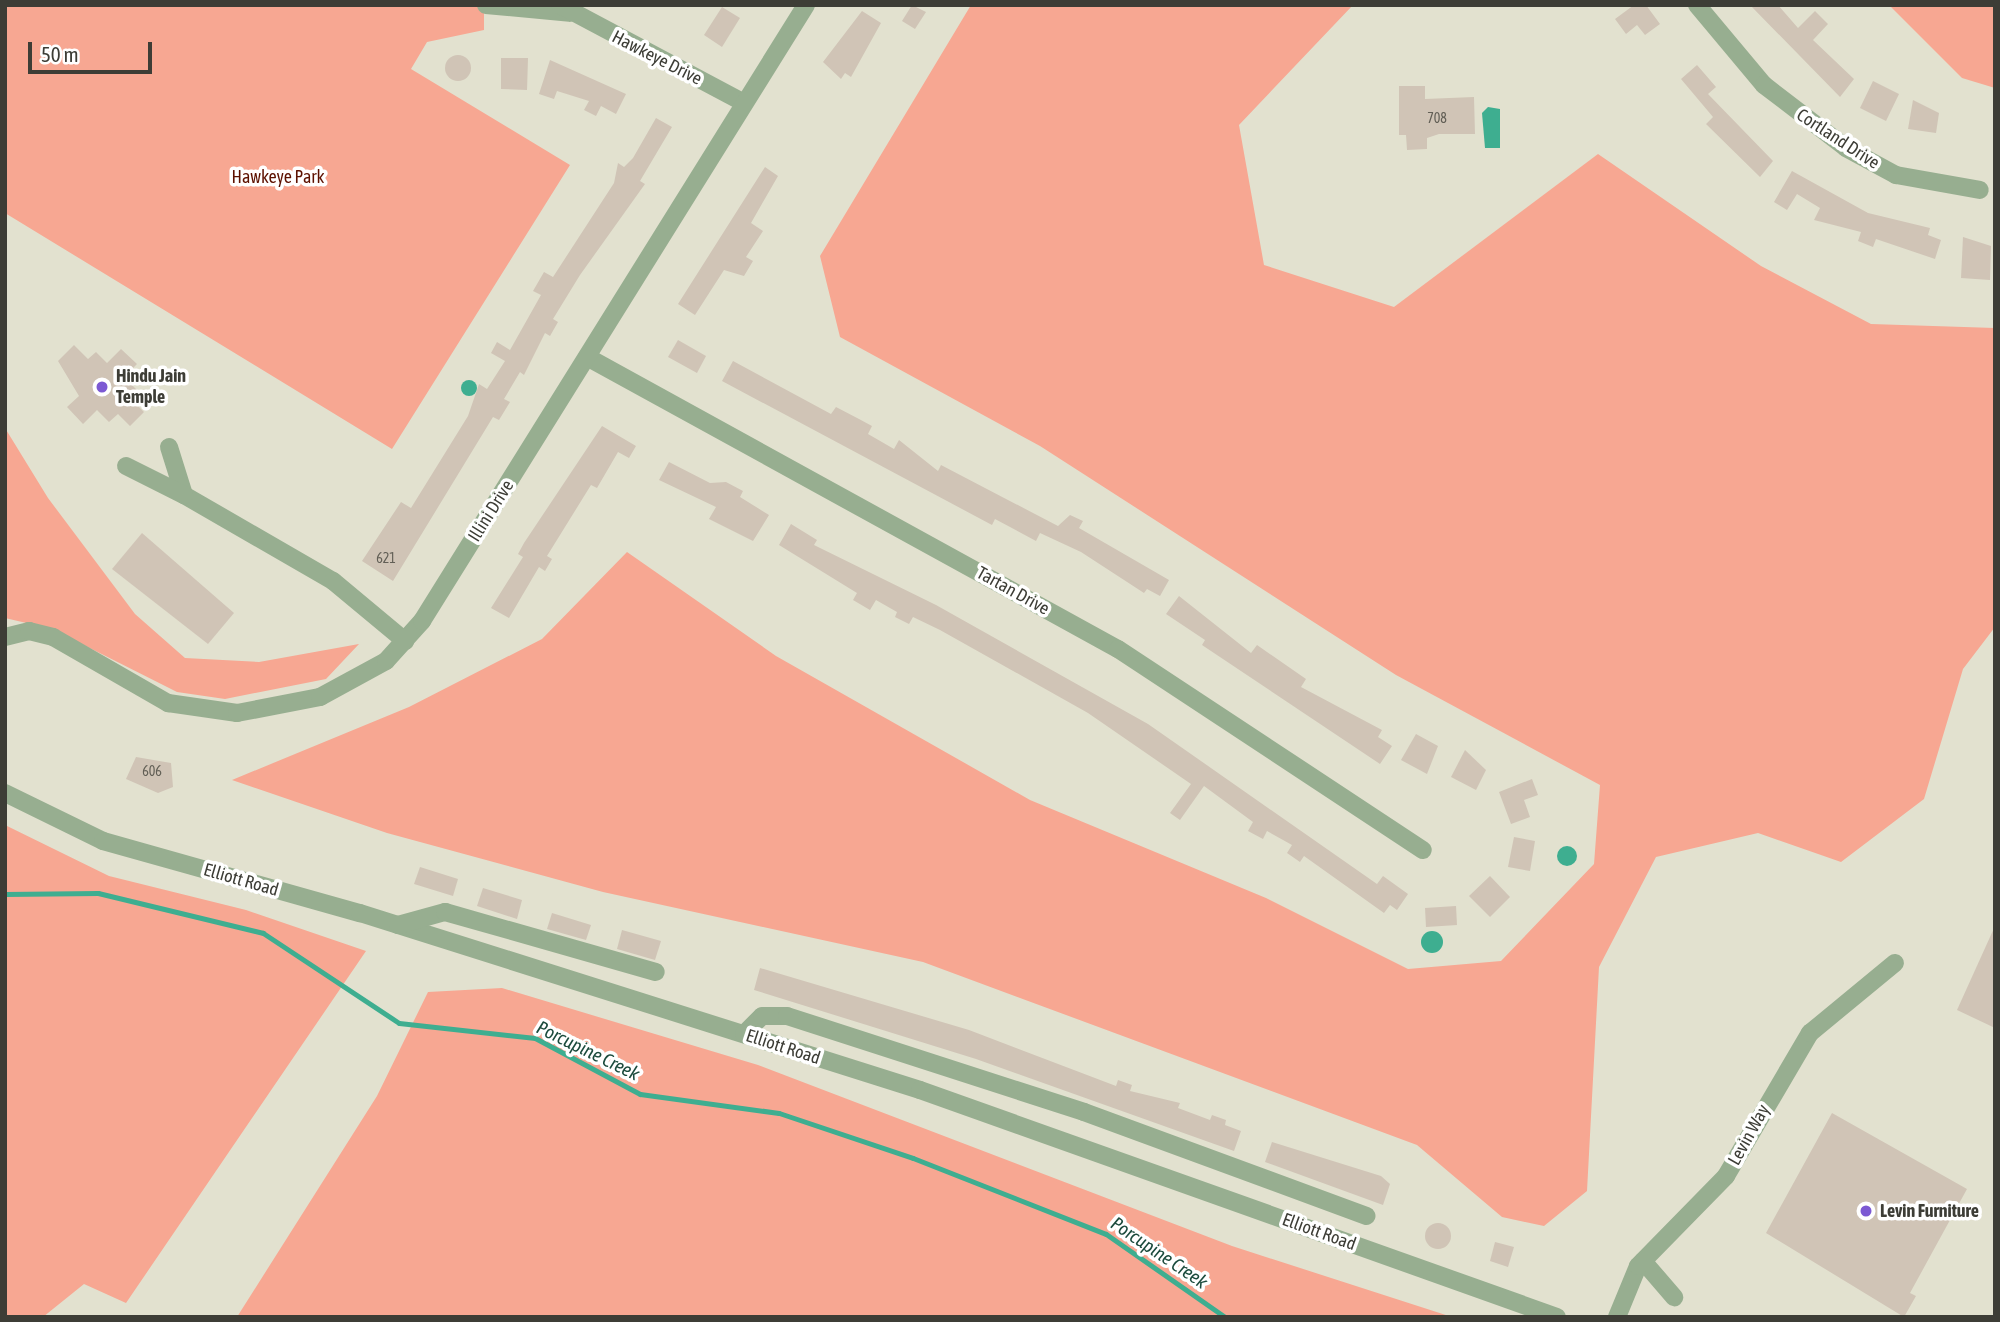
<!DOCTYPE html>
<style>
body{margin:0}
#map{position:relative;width:2000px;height:1322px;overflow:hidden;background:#e2e1cf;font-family:"Asap Condensed",sans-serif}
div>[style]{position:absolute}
.green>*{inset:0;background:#f7a792}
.water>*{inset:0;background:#3eae90}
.round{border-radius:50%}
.stream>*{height:5px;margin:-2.5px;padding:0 2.5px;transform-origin:2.5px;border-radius:2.5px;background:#3eae90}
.building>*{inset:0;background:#d0c4b6}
.minor>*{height:18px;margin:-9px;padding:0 9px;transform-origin:9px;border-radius:9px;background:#97ae90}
.dots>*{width:19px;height:19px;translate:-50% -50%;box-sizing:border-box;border:4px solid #fff;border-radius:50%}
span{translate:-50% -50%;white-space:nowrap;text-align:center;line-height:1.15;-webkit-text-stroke:7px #fff;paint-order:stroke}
.number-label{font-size:14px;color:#625f56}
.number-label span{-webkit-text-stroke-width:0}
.street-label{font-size:18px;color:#3d3d36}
.park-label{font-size:18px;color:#5d1100}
.poi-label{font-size:18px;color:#3d3d36;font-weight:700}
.left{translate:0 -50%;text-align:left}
.water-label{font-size:19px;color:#1c4b3d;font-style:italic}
.frame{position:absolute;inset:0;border:7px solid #3d3d36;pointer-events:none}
.scale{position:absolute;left:28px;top:42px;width:124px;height:32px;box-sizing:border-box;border:4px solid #3d3d36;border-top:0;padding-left:9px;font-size:21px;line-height:24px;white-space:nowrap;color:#3d3d36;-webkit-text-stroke:5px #fff;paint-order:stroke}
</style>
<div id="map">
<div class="green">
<div style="clip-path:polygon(5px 5px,497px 5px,484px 6px,484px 30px,427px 42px,411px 69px,570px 165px,392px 449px,5px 213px)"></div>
<div style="clip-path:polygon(971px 5px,1353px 5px,1239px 125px,1264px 265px,1394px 307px,1598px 154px,1761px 266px,1871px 324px,1995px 328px,1995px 627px,1963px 669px,1924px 799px,1841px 862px,1758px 833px,1656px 857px,1599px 967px,1587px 1191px,1544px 1226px,1502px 1217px,1417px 1145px,923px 962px,603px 892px,387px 833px,232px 780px,409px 707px,542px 639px,627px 552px,776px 656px,1030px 800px,1266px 898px,1408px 969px,1501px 961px,1594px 864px,1600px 785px,1396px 675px,1040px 446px,840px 337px,820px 256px)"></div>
<div style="clip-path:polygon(1889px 5px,1995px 5px,1995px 88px,1962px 78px)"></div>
<div style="clip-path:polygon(5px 428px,48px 498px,135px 614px,185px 658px,259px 662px,359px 644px,326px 679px,225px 699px,177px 692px,52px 629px,5px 618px)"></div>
<div style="clip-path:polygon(5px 825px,109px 876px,246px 910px,366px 951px,126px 1303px,84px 1284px,43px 1317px,5px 1317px)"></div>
<div style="clip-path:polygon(502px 988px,758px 1065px,1232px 1246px,1452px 1317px,237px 1317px,377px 1096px,428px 992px)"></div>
</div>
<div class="water">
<div style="clip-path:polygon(1488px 107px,1500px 109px,1500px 148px,1485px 148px,1482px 113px)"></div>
<div class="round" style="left:461px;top:380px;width:16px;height:16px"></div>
<div class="round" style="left:1557px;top:846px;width:20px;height:20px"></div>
<div class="round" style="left:1421px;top:931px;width:22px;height:22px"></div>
</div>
<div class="stream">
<div style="left:5px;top:894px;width:93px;rotate:-0.6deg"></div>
<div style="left:98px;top:893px;width:170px;rotate:13.6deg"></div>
<div style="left:263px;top:933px;width:163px;rotate:33.5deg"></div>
<div style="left:399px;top:1023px;width:137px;rotate:6.3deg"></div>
<div style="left:535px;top:1038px;width:119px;rotate:28.1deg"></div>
<div style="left:640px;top:1094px;width:140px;rotate:7.8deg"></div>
<div style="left:779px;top:1113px;width:141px;rotate:18.6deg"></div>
<div style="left:913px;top:1158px;width:207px;rotate:21.5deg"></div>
<div style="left:1106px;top:1234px;width:145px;rotate:34.9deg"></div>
</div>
<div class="building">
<div style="clip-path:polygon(912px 5px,926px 12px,915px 29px,902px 21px)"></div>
<div style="clip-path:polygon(1634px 5px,1646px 5px,1660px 24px,1645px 35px,1637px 25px,1626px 34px,1615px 19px)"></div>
<div style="clip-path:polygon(1750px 5px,1778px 5px,1798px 28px,1815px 11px,1828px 24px,1813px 40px,1854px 79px,1840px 97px)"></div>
<div style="clip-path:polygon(722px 7px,740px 18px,722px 47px,704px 35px)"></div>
<div style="clip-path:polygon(862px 11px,881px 23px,851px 77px,845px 73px,841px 79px,823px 62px)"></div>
<div class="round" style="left:445px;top:55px;width:26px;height:26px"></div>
<div style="clip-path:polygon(501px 58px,528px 58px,527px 90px,501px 89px)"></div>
<div style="clip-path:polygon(550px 60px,626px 94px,616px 114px,601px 106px,596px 116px,584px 110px,589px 101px,557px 91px,554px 99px,539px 94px)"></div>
<div style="clip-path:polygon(1697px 65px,1716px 87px,1708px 94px,1773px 161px,1760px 177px,1706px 124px,1713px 117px,1681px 79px)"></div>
<div style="clip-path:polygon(1873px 81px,1899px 94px,1886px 121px,1860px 108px)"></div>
<div style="clip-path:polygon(1399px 86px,1425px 86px,1425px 99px,1474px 97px,1475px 134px,1439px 134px,1427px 138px,1427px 149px,1407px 150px,1406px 135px,1399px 135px)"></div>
<div style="clip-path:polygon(1913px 100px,1939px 113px,1936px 133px,1908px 129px)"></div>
<div style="clip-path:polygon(656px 118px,672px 127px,640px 181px,645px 184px,580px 275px,553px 319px,558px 322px,550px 336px,545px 333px,524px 375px,520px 372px,504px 399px,510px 402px,499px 420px,493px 417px,393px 581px,362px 561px,401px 502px,411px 508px,468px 416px,479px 384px,487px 389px,505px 361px,491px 353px,497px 342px,510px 350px,541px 295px,533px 291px,544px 272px,553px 277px,614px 183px,618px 163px,624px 167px,633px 158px)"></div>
<div style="clip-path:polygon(765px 167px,778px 176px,751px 223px,763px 231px,746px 257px,753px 261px,744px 276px,724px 270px,695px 315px,678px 304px)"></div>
<div style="clip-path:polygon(1792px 171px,1868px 213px,1930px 228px,1928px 235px,1941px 240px,1935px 259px,1876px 239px,1873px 247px,1858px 241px,1861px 232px,1814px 220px,1820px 208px,1797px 194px,1787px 210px,1774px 202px)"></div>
<div style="clip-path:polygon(1963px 237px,1991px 246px,1990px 280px,1961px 278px)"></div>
<div style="clip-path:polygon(678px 340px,706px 356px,697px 373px,668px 357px)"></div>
<div style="clip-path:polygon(74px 345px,88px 359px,96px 352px,107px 363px,121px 349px,137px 364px,124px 377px,138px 391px,131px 399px,144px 412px,130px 426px,118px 414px,109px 422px,97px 410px,83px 424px,67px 407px,79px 396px,58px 361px)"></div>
<div style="clip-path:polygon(733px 361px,831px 414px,836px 407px,859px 419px,872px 426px,868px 434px,894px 449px,899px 440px,938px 471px,941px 465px,1058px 526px,1070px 515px,1083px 521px,1079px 528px,1169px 580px,1160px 596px,1147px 589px,1144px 593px,1081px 552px,1040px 533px,1036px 541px,995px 519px,992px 525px,722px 381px)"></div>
<div style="clip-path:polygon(602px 426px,636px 446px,629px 458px,618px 452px,597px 488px,591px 485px,547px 556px,552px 559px,545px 571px,539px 567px,509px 618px,491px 608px,523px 557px,518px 554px,524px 543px)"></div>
<div style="clip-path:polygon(669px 462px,710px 483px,726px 482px,743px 491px,740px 497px,769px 515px,753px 541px,709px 519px,716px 507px,659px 480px)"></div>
<div style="clip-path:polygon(791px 524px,817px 540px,814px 545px,936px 605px,1148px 724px,1377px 884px,1383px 876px,1408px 894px,1397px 910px,1390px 905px,1384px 913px,1304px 856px,1300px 862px,1287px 853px,1292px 845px,1267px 831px,1263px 839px,1248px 831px,1253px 822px,1204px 786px,1180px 820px,1170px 813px,1191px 784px,1088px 713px,940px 630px,913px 617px,909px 624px,895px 617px,897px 612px,876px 600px,870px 610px,853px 600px,857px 593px,779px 545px)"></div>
<div style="clip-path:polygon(142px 533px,234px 613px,208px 644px,112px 569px)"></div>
<div style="clip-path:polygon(1179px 596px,1251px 653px,1257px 645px,1306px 679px,1301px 687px,1382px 730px,1378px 737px,1392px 746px,1380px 764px,1202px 645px,1205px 640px,1166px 614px)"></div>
<div style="clip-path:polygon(1416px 734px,1438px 746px,1427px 774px,1401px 760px)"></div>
<div style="clip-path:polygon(1465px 750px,1486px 770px,1476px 790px,1451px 777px)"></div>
<div style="clip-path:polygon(136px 757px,171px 763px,173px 787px,158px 793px,126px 779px)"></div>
<div style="clip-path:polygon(1532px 779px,1538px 795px,1524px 800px,1530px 817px,1511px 824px,1499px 792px)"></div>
<div style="clip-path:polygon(1514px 837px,1535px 841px,1530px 871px,1508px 867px)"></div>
<div style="clip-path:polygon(420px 867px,458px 879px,453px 896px,414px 884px)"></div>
<div style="clip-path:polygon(1490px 876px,1510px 897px,1490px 917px,1469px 896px)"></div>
<div style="clip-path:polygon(483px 888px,522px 900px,517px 919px,477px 906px)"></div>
<div style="clip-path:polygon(1456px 906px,1457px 925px,1426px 927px,1425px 908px)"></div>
<div style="clip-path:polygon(552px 913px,591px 925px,586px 940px,547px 929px)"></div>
<div style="clip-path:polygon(1995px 926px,1995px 1028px,1957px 1010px)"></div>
<div style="clip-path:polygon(622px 930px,661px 941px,655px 960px,617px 949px)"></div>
<div style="clip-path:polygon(760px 968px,969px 1030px,1116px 1086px,1118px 1080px,1132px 1085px,1130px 1091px,1180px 1103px,1178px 1108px,1210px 1120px,1212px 1115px,1226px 1120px,1225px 1125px,1241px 1131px,1234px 1151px,976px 1059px,754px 990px)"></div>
<div style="clip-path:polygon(1832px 1113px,1967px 1189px,1910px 1293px,1916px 1296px,1904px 1317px,1766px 1233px)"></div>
<div style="clip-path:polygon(1272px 1142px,1381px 1176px,1390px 1184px,1383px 1205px,1265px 1162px)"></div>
<div class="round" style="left:1425px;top:1223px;width:26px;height:26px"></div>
<div style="clip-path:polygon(1495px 1242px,1514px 1247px,1508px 1267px,1490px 1261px)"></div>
</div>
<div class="minor">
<div style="left:486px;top:5px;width:84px;rotate:5.4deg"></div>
<div style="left:560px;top:5px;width:208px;rotate:28deg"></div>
<div style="left:1697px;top:5px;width:104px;rotate:50.1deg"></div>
<div style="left:1764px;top:85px;width:103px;rotate:37.5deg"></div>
<div style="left:1846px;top:148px;width:57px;rotate:28.4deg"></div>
<div style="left:1896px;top:175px;width:85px;rotate:10.1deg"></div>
<div style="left:587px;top:357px;width:606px;rotate:28.81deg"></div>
<div style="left:1118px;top:649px;width:365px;rotate:33.4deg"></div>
<div style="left:169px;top:447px;width:50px;rotate:72.6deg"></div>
<div style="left:184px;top:495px;width:172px;rotate:30deg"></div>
<div style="left:333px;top:581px;width:94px;rotate:39.8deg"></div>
<div style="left:126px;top:466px;width:65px;rotate:26.6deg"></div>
<div style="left:5px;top:637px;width:25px;rotate:-14deg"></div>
<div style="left:29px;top:631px;width:25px;rotate:14deg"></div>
<div style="left:53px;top:637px;width:133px;rotate:29.9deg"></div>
<div style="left:168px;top:703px;width:70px;rotate:8.2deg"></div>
<div style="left:237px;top:713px;width:85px;rotate:-10.9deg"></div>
<div style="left:320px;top:697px;width:75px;rotate:-28.6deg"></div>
<div style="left:386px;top:661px;width:54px;rotate:-48deg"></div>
<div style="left:422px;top:621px;width:726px;rotate:-58.06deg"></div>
<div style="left:5px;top:793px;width:109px;rotate:26.1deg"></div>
<div style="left:103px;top:841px;width:267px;rotate:15.7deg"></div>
<div style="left:360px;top:913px;width:587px;rotate:17.54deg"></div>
<div style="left:920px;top:1090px;width:676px;rotate:19.61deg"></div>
<div style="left:398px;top:925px;width:49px;rotate:-15.5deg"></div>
<div style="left:445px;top:912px;width:219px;rotate:15.9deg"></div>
<div style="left:744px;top:1034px;width:25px;rotate:-45deg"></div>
<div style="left:762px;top:1016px;width:25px"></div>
<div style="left:787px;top:1016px;width:312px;rotate:17.9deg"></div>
<div style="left:1084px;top:1112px;width:301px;rotate:20.2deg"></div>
<div style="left:1643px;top:1261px;width:48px;rotate:49.3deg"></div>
<div style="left:1617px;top:1317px;width:55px;rotate:-67.6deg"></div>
<div style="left:1638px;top:1266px;width:126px;rotate:-45.6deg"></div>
<div style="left:1726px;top:1176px;width:166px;rotate:-59.6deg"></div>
<div style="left:1810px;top:1033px;width:110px;rotate:-39.5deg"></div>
</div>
<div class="dots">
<div style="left:102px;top:387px;background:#7c59d3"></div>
<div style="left:1866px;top:1211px;background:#7c59d3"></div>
</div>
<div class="number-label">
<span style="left:1437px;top:118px">708</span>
<span style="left:386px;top:558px">621</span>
<span style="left:152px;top:771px">606</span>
</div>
<div class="street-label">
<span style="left:657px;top:58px;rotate:27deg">Hawkeye Drive</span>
<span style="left:1838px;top:139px;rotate:33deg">Cortland Drive</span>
<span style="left:491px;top:511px;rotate:-58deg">Illini Drive</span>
<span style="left:1013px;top:591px;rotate:29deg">Tartan Drive</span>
<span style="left:241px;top:880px;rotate:16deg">Elliott Road</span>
<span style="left:783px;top:1047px;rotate:18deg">Elliott Road</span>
<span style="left:1749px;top:1135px;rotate:-61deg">Levin Way</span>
<span style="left:1319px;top:1232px;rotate:20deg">Elliott Road</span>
</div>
<div class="park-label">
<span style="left:278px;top:177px">Hawkeye Park</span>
</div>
<div class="poi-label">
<span class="left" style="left:116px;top:387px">Hindu Jain<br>Temple</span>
<span class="left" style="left:1880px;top:1211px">Levin Furniture</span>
</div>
<div class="water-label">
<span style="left:588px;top:1051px;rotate:26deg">Porcupine Creek</span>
<span style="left:1159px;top:1253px;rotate:34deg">Porcupine Creek</span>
</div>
<div class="frame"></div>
<div class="scale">50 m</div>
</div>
